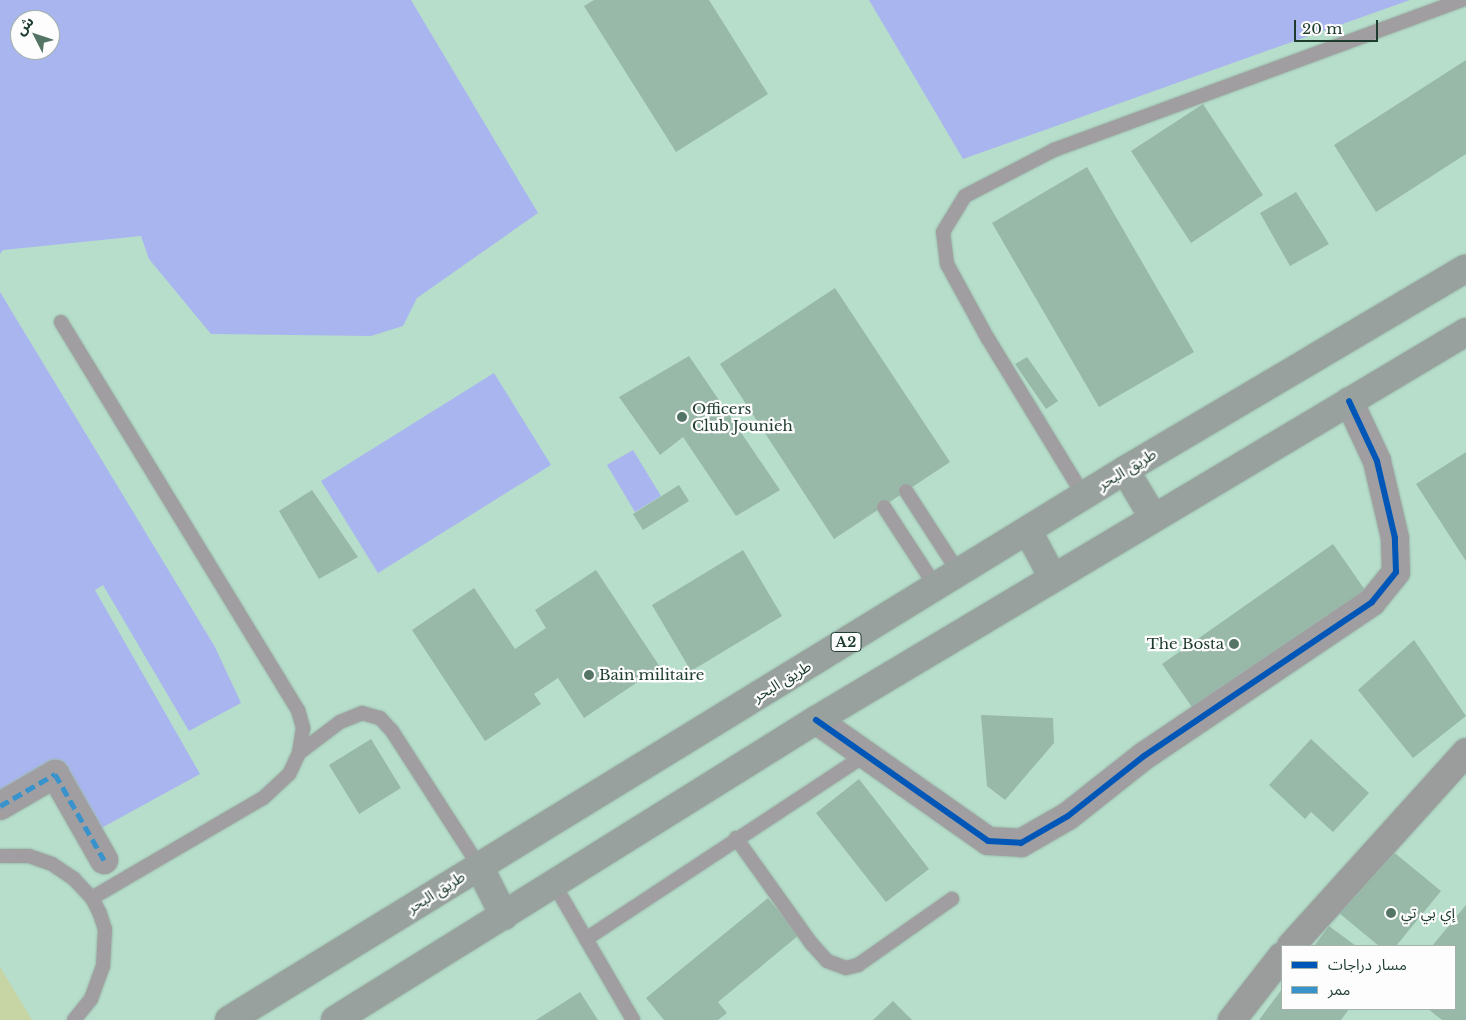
<!DOCTYPE html>
<meta charset="utf-8">
<style>
body{margin:0}
#map{position:relative;width:1466px;height:1020px;overflow:hidden;background:#b7decb;font-family:"Libre Baskerville","Noto Sans Arabic",serif}
div>[style]{position:absolute}
.green>*{inset:0;background:#c7d4a4}
.water>*{inset:0;background:#a9b5ef}
.building>*{inset:0;background:#98b8a8}
.roads{filter:drop-shadow(0 0 1px #9cbaac) drop-shadow(0 0 1px #9cbaac)}
.lane>*{height:14px;margin:-7px;padding:0 7px;transform-origin:7px;border-radius:7px;background:#a09ea0}
.street>*{height:28px;margin:-14px;padding:0 14px;transform-origin:14px;border-radius:14px;background:#a09ea0}
.secondary>*{height:28px;margin:-14px;padding:0 14px;transform-origin:14px;border-radius:14px;background:#9b9d9d}
.primary>*{height:28px;margin:-14px;padding:0 14px;transform-origin:14px;border-radius:14px;background:#98a19d}
.quiet>*{height:5px;margin-top:-2.5px;transform-origin:0;background:repeating-linear-gradient(90deg,#3893cd 0 10px,transparent 0 15px)}
.cycleway>*{height:6px;margin:-3px;padding:0 3px;transform-origin:3px;border-radius:3px;background:#0057b8}
.dots>*{width:14px;height:14px;translate:-50% -50%;box-sizing:border-box;border:2px solid #fdfdfd;border-radius:50%}
span{translate:-50% -50%;white-space:nowrap;text-align:center;line-height:1.15;-webkit-text-stroke:4.5px #fdfdfd;paint-order:stroke}
.shield-label span{padding:1px 4px;background:#fdfdfd;border:1px solid;border-radius:4px;-webkit-text-stroke-width:0}
.shield-label{font-size:14px;color:#1e3c2e;font-weight:700}
.poi-label{font-size:15px;color:#1e3c2e}
.left{translate:0 -50%;text-align:left}
.right{translate:-100% -50%;text-align:right}
.street-label{font-size:15px;color:#1e3c2e}
.legend{position:absolute;left:1281px;top:945px;width:175px;height:65px;box-sizing:border-box;background:#fdfdfd;border:1px solid #a4b0aa;margin:0;padding:6px 9px;list-style:none;font-size:15px;color:#1e3c2e}
.legend li{display:flex;align-items:center;gap:10px;height:25px}
.legend b{width:25px;border:1px solid #a4b0aa}
.north{position:absolute;left:10px;top:10px;width:50px;height:50px;box-sizing:border-box;background:#fdfdfd;border:1px solid #a4b0aa;border-radius:50%;rotate:311deg;font-size:14px;font-weight:700;line-height:20px;text-align:center;color:#1e3c2e}
.north::after{content:'';display:block;margin:auto;width:18px;height:22px;background:#547565;clip-path:polygon(50% 0,100% 100%,50% 72%,0 100%)}
.scale{position:absolute;left:1294px;top:20px;width:84px;height:22px;box-sizing:border-box;border:2px solid #1e3c2e;border-top:0;padding-left:6px;font-size:15px;line-height:18px;white-space:nowrap;color:#1e3c2e;-webkit-text-stroke:4px #fdfdfd;paint-order:stroke}
</style>
<div id="map">
<div class="green">
<div style="clip-path:polygon(0 967px,32px 1020px,0 1020px)"></div>
</div>
<div class="water">
<div style="clip-path:polygon(evenodd,0 0,411px 0,538px 213px,417px 298px,403px 326px,371px 336px,211px 334px,149px 259px,141px 236px,3px 250px,0 254px,0 0,20px 20px,50px 20px,50px 50px,20px 50px,20px 20px)"></div>
<div style="clip-path:polygon(869px 0,1410px 0,963px 159px)"></div>
<div style="clip-path:polygon(0 292px,215px 647px,241px 703px,189px 731px,103px 585px,95px 590px,200px 774px,96px 831px,59px 766px,0 800px)"></div>
<div style="clip-path:polygon(494px 373px,551px 465px,378px 573px,321px 481px)"></div>
<div style="clip-path:polygon(633px 450px,661px 496px,635px 512px,607px 465px)"></div>
</div>
<div class="building">
<div style="clip-path:polygon(594px 0,709px 0,768px 94px,676px 152px,584px 6px)"></div>
<div style="clip-path:polygon(1466px 60px,1466px 154px,1376px 212px,1334px 145px)"></div>
<div style="clip-path:polygon(1203px 104px,1263px 195px,1191px 243px,1131px 151px)"></div>
<div style="clip-path:polygon(1087px 167px,1194px 352px,1099px 407px,992px 223px)"></div>
<div style="clip-path:polygon(1296px 192px,1329px 244px,1290px 266px,1260px 213px)"></div>
<div style="clip-path:polygon(835px 288px,950px 462px,834px 539px,720px 364px)"></div>
<div style="clip-path:polygon(689px 356px,780px 490px,736px 516px,683px 437px,660px 455px,619px 397px)"></div>
<div style="clip-path:polygon(1027px 357px,1058px 401px,1046px 409px,1015px 364px)"></div>
<div style="clip-path:polygon(1466px 452px,1466px 561px,1416px 484px)"></div>
<div style="clip-path:polygon(679px 485px,689px 501px,643px 530px,633px 514px)"></div>
<div style="clip-path:polygon(312px 490px,358px 557px,319px 579px,279px 511px)"></div>
<div style="clip-path:polygon(1333px 544px,1365px 590px,1194px 710px,1162px 664px)"></div>
<div style="clip-path:polygon(743px 550px,782px 616px,691px 671px,652px 605px)"></div>
<div style="clip-path:polygon(596px 570px,660px 667px,584px 718px,558px 678px,534px 694px,541px 704px,485px 741px,412px 630px,474px 588px,515px 649px,546px 628px,535px 610px)"></div>
<div style="clip-path:polygon(1414px 640px,1466px 716px,1413px 758px,1358px 690px)"></div>
<div style="clip-path:polygon(981px 715px,1053px 718px,1054px 743px,1005px 800px,987px 786px)"></div>
<div style="clip-path:polygon(371px 739px,401px 788px,359px 814px,329px 765px)"></div>
<div style="clip-path:polygon(1311px 739px,1369px 793px,1333px 832px,1311px 812px,1305px 819px,1269px 785px)"></div>
<div style="clip-path:polygon(859px 779px,929px 869px,886px 902px,816px 813px)"></div>
<div style="clip-path:polygon(1391px 850px,1441px 891px,1396px 946px,1379px 946px,1339px 913px)"></div>
<div style="clip-path:polygon(768px 898px,799px 935px,718px 1002px,727px 1013px,718px 1020px,664px 1020px,646px 998px)"></div>
<div style="clip-path:polygon(1466px 905px,1466px 1020px,1442px 1020px,1428px 1009px,1455px 1009px,1455px 946px,1432px 946px)"></div>
<div style="clip-path:polygon(1329px 926px,1356px 946px,1314px 946px)"></div>
<div style="clip-path:polygon(1282px 989px,1282px 1009px,1349px 1009px,1341px 1020px,1259px 1020px)"></div>
<div style="clip-path:polygon(580px 992px,598px 1020px,536px 1020px)"></div>
<div style="clip-path:polygon(893px 1001px,912px 1020px,873px 1020px)"></div>
</div>
<div class="roads">
<div class="lane">
<div style="left:61px;top:322px;width:455px;rotate:58.6deg"></div>
<div style="left:298px;top:710px;width:19px;rotate:74deg"></div>
<div style="left:303px;top:728px;width:25px;rotate:99deg"></div>
<div style="left:299px;top:753px;width:23px;rotate:115deg"></div>
<div style="left:289px;top:774px;width:35px;rotate:137deg"></div>
<div style="left:263px;top:798px;width:198px;rotate:149.7deg"></div>
<div style="left:906px;top:491px;width:98px;rotate:57.1deg"></div>
<div style="left:1084px;top:496px;width:184px;rotate:-121.4deg"></div>
<div style="left:988px;top:339px;width:85px;rotate:-118.7deg"></div>
<div style="left:947px;top:264px;width:32px;rotate:-97deg"></div>
<div style="left:943px;top:232px;width:42px;rotate:-58.6deg"></div>
<div style="left:965px;top:196px;width:100px;rotate:-27.3deg"></div>
<div style="left:1054px;top:150px;width:435px;rotate:-20.2deg"></div>
<div style="left:884px;top:507px;width:95px;rotate:57deg"></div>
<div style="left:299px;top:753px;width:51px;rotate:-37.1deg"></div>
<div style="left:340px;top:722px;width:24px;rotate:-22deg"></div>
<div style="left:362px;top:713px;width:19px;rotate:16deg"></div>
<div style="left:380px;top:718px;width:18px;rotate:47deg"></div>
<div style="left:392px;top:731px;width:161px;rotate:57.2deg"></div>
<div style="left:736px;top:838px;width:129px;rotate:54.5deg"></div>
<div style="left:811px;top:943px;width:24px;rotate:48deg"></div>
<div style="left:827px;top:961px;width:20px;rotate:20deg"></div>
<div style="left:846px;top:968px;width:12px;rotate:-14deg"></div>
<div style="left:858px;top:965px;width:115px;rotate:-35.1deg"></div>
<div style="left:0;top:856px;width:29px"></div>
<div style="left:29px;top:856px;width:24px;rotate:19deg"></div>
<div style="left:52px;top:864px;width:27px;rotate:34deg"></div>
<div style="left:74px;top:879px;width:26px;rotate:47deg"></div>
<div style="left:92px;top:898px;width:18px;rotate:63deg"></div>
<div style="left:100px;top:914px;width:16px;rotate:72deg"></div>
<div style="left:105px;top:929px;width:37px;rotate:93deg"></div>
<div style="left:103px;top:966px;width:35px;rotate:110deg"></div>
<div style="left:91px;top:999px;width:27px;rotate:129deg"></div>
<div style="left:554px;top:884px;width:157px;rotate:59.8deg"></div>
<div style="left:586px;top:939px;width:334px;rotate:-33.4deg"></div>
</div>
<div class="street">
<div style="left:816px;top:720px;width:210px;rotate:35.1deg"></div>
<div style="left:988px;top:841px;width:33px;rotate:3deg"></div>
<div style="left:1021px;top:843px;width:54px;rotate:-29.9deg"></div>
<div style="left:1068px;top:816px;width:97px;rotate:-38.3deg"></div>
<div style="left:1144px;top:756px;width:275px;rotate:-34deg"></div>
<div style="left:1372px;top:602px;width:38px;rotate:-51deg"></div>
<div style="left:1396px;top:572px;width:34px;rotate:-92deg"></div>
<div style="left:1395px;top:538px;width:79px;rotate:-103.2deg"></div>
<div style="left:1377px;top:461px;width:66px;rotate:-115deg"></div>
<div style="left:0;top:806px;width:64px;rotate:-30.2deg"></div>
<div style="left:55px;top:774px;width:99px;rotate:60.3deg"></div>
</div>
<div class="secondary">
<div style="left:1291px;top:946px;width:261px;rotate:-47.9deg"></div>
<div style="left:1232px;top:1020px;width:81px;rotate:-52deg"></div>
</div>
<div class="primary">
<div style="left:1125px;top:470px;width:55px;rotate:59.2deg"></div>
<div style="left:1028px;top:531px;width:53px;rotate:62deg"></div>
<div style="left:479px;top:866px;width:56px;rotate:63.4deg"></div>
<div style="left:229px;top:1020px;width:1051px;rotate:-31.54deg"></div>
<div style="left:1125px;top:470px;width:396px;rotate:-30.6deg"></div>
<div style="left:335px;top:1020px;width:567px;rotate:-31.95deg"></div>
<div style="left:816px;top:720px;width:757px;rotate:-30.83deg"></div>
</div>
</div>
<div class="quiet">
<div style="left:0;top:806px;width:64px;rotate:-30.2deg"></div>
<div style="left:55px;top:774px;width:99px;rotate:60.3deg"></div>
</div>
<div class="cycleway">
<div style="left:816px;top:720px;width:210px;rotate:35.1deg"></div>
<div style="left:988px;top:841px;width:33px;rotate:3deg"></div>
<div style="left:1021px;top:843px;width:54px;rotate:-29.9deg"></div>
<div style="left:1068px;top:816px;width:97px;rotate:-38.3deg"></div>
<div style="left:1144px;top:756px;width:275px;rotate:-34deg"></div>
<div style="left:1372px;top:602px;width:38px;rotate:-51deg"></div>
<div style="left:1396px;top:572px;width:34px;rotate:-92deg"></div>
<div style="left:1395px;top:538px;width:79px;rotate:-103.2deg"></div>
<div style="left:1377px;top:461px;width:66px;rotate:-115deg"></div>
</div>
<div class="dots">
<div style="left:682px;top:417px;background:#547565"></div>
<div style="left:1234px;top:644px;background:#547565"></div>
<div style="left:589px;top:675px;background:#547565"></div>
<div style="left:1391px;top:913px;background:#547565"></div>
</div>
<div class="shield-label">
<span style="left:846px;top:642px">A2</span>
</div>
<div class="poi-label">
<span class="left" style="left:692px;top:417px">Officers<br>Club Jounieh</span>
<span class="right" style="left:1224px;top:644px">The Bosta</span>
<span class="left" style="left:599px;top:675px">Bain militaire</span>
<span class="left" style="left:1401px;top:913px">إي بي تي</span>
</div>
<div class="street-label">
<span style="left:1127px;top:469px;rotate:-31deg">طريق البحر</span>
<span style="left:782px;top:681px;rotate:-31deg">طريق البحر</span>
<span style="left:436px;top:892px;rotate:-32deg">طريق البحر</span>
</div>
<ul class="legend">
<li><b style="height:6px;background:#0057b8"></b>مسار دراجات</li>
<li><b style="height:6px;background:#3893cd"></b>ممر</li>
</ul>
<div class="north">ش</div>
<div class="scale">20 m</div>
</div>
